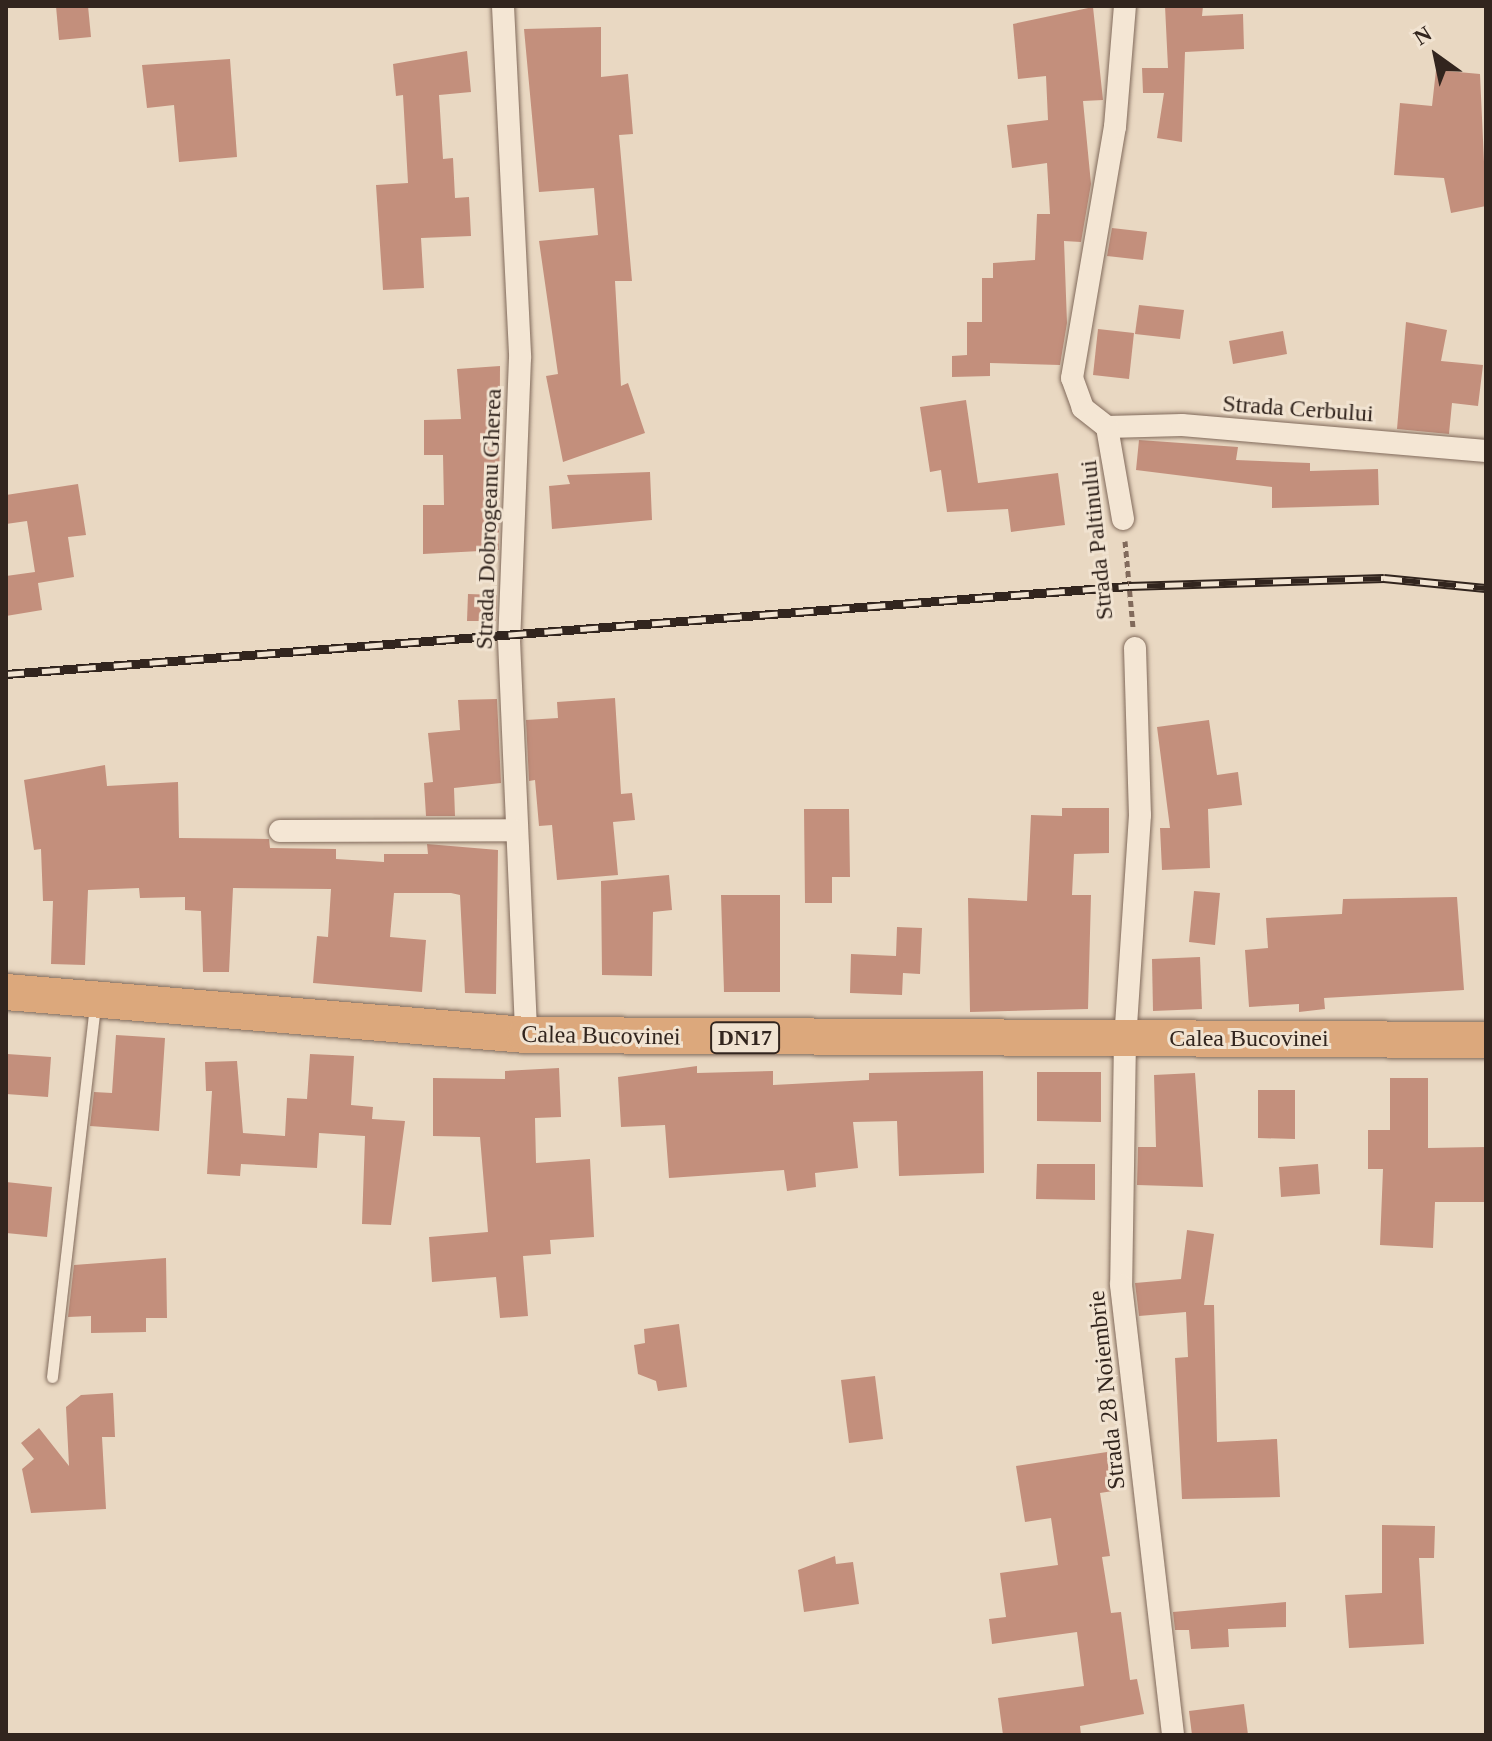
<!DOCTYPE html>
<style>
body{margin:0}
#map{position:relative;width:1492px;height:1741px;overflow:hidden;background:#e9d8c2;font-family:"Times New Roman",serif}
div>[style]{position:absolute}
.building>*{inset:0;background:#c38f7c}
.path>*{height:5px;margin-top:-2.5px;transform-origin:0;background:repeating-linear-gradient(90deg,#816a5b 0 6px,transparent 0 10px)}
.roads{filter:drop-shadow(0 0 2px #816a5b) drop-shadow(0 0 2px #816a5b)}
.service>*{height:11px;margin:-5.5px;padding:0 5.5px;transform-origin:5.5px;border-radius:5.5px;background:#f4e6d4}
.minor>*{height:22px;margin:-11px;padding:0 11px;transform-origin:11px;border-radius:11px;background:#f4e6d4}
.trunk>*{height:36px;margin:-18px;padding:0 18px;transform-origin:18px;border-radius:18px;background:#dca87c}
.rail>*{height:9px;margin-top:-4.5px;transform-origin:0;background:repeating-linear-gradient(90deg,#f1e3d1 0 18px,#32251e 0 36px);box-sizing:border-box;border-block:2px solid #32251e}
span{translate:-50% -50%;white-space:nowrap;text-align:center;line-height:1.15;-webkit-text-stroke:6px #f1e3d1;paint-order:stroke}
.shield-label span{padding:2px 6px;background:#f1e3d1;border:2px solid;border-radius:6px;-webkit-text-stroke-width:0}
.shield-label{font-size:22px;color:#32251e;font-weight:700}
.street-label{font-size:24px;color:#32251e}
.frame{position:absolute;inset:0;border:8px solid #32251e;pointer-events:none}
.north{position:absolute;left:1396px;top:16px;width:80px;height:80px;-webkit-text-stroke:6px #f1e3d1;paint-order:stroke;rotate:327deg;font-size:22px;font-weight:700;line-height:32px;text-align:center;color:#32251e}
.north::after{content:'';display:block;margin:auto;width:28px;height:36px;background:#32251e;clip-path:polygon(50% 0,100% 100%,50% 72%,0 100%)}
</style>
<div id="map">
<div class="building">
<div style="clip-path:polygon(56px 6px,88px 6px,91px 37px,59px 40px)"></div>
<div style="clip-path:polygon(1165px 6px,1203px 6px,1202px 16px,1243px 14px,1244px 49px,1185px 52px,1182px 142px,1157px 138px,1164px 93px,1143px 93px,1142px 68px,1168px 68px)"></div>
<div style="clip-path:polygon(1093px 7px,1103px 100px,1083px 101px,1091px 184px,1081px 242px,1064px 241px,1067px 323px,1060px 365px,990px 363px,990px 376px,952px 377px,952px 356px,967px 355px,967px 322px,982px 322px,982px 278px,993px 278px,993px 263px,1035px 260px,1037px 214px,1050px 214px,1047px 163px,1012px 168px,1007px 125px,1048px 120px,1046px 76px,1018px 79px,1013px 24px)"></div>
<div style="clip-path:polygon(601px 27px,601px 77px,628px 74px,633px 134px,619px 135px,632px 281px,615px 281px,621px 386px,628px 383px,645px 433px,563px 462px,546px 376px,558px 374px,539px 241px,598px 235px,594px 188px,539px 192px,524px 29px)"></div>
<div style="clip-path:polygon(467px 51px,471px 92px,439px 95px,443px 159px,453px 158px,455px 198px,469px 197px,471px 236px,421px 238px,424px 288px,383px 290px,376px 185px,408px 183px,403px 95px,396px 96px,393px 64px)"></div>
<div style="clip-path:polygon(230px 59px,237px 157px,179px 162px,174px 105px,147px 108px,142px 65px)"></div>
<div style="clip-path:polygon(1436px 70px,1480px 74px,1486px 206px,1451px 213px,1444px 178px,1394px 175px,1400px 103px,1432px 106px)"></div>
<div style="clip-path:polygon(1112px 228px,1147px 232px,1143px 260px,1107px 256px)"></div>
<div style="clip-path:polygon(1139px 305px,1184px 310px,1180px 339px,1135px 334px)"></div>
<div style="clip-path:polygon(1406px 322px,1447px 330px,1441px 361px,1483px 365px,1478px 406px,1452px 403px,1449px 434px,1397px 429px)"></div>
<div style="clip-path:polygon(1098px 329px,1134px 333px,1129px 379px,1093px 375px)"></div>
<div style="clip-path:polygon(1283px 331px,1287px 354px,1233px 364px,1229px 341px)"></div>
<div style="clip-path:polygon(500px 366px,499px 550px,423px 554px,423px 505px,444px 505px,443px 455px,424px 455px,424px 420px,461px 419px,457px 369px)"></div>
<div style="clip-path:polygon(966px 400px,978px 483px,1058px 473px,1065px 525px,1011px 532px,1008px 509px,947px 512px,941px 470px,930px 472px,920px 407px)"></div>
<div style="clip-path:polygon(1139px 440px,1238px 447px,1236px 460px,1310px 463px,1310px 471px,1378px 469px,1379px 505px,1272px 508px,1272px 487px,1136px 470px)"></div>
<div style="clip-path:polygon(650px 472px,652px 520px,552px 529px,549px 486px,570px 484px,567px 475px)"></div>
<div style="clip-path:polygon(78px 484px,86px 535px,68px 537px,74px 577px,38px 583px,42px 610px,6px 616px,6px 576px,35px 572px,27px 521px,6px 524px,6px 495px)"></div>
<div style="clip-path:polygon(468px 594px,497px 595px,496px 621px,467px 621px)"></div>
<div style="clip-path:polygon(615px 698px,621px 794px,632px 793px,635px 820px,613px 822px,618px 875px,557px 880px,552px 825px,539px 826px,535px 780px,529px 781px,526px 720px,558px 718px,557px 702px)"></div>
<div style="clip-path:polygon(497px 699px,501px 783px,454px 788px,455px 816px,426px 816px,424px 783px,433px 782px,428px 733px,460px 730px,458px 700px)"></div>
<div style="clip-path:polygon(1209px 720px,1217px 775px,1238px 772px,1242px 805px,1208px 809px,1210px 868px,1162px 870px,1160px 828px,1170px 828px,1157px 727px)"></div>
<div style="clip-path:polygon(105px 765px,107px 786px,178px 782px,179px 838px,269px 839px,270px 848px,336px 849px,336px 859px,384px 862px,384px 854px,428px 854px,427px 844px,498px 850px,496px 994px,465px 993px,460px 895px,451px 893px,394px 893px,390px 937px,426px 940px,422px 992px,313px 983px,317px 936px,328px 937px,331px 889px,233px 888px,229px 972px,203px 972px,201px 911px,185px 910px,185px 897px,140px 898px,139px 888px,88px 890px,85px 965px,51px 964px,53px 901px,43px 901px,41px 849px,34px 850px,24px 780px)"></div>
<div style="clip-path:polygon(1062px 808px,1109px 808px,1109px 853px,1074px 854px,1072px 895px,1091px 895px,1088px 1009px,970px 1012px,968px 898px,1027px 901px,1031px 815px,1062px 816px)"></div>
<div style="clip-path:polygon(804px 809px,849px 809px,850px 877px,832px 877px,832px 903px,805px 903px)"></div>
<div style="clip-path:polygon(669px 875px,672px 910px,653px 912px,652px 976px,602px 975px,601px 881px)"></div>
<div style="clip-path:polygon(1194px 891px,1220px 893px,1215px 945px,1189px 942px)"></div>
<div style="clip-path:polygon(721px 895px,780px 895px,780px 992px,724px 992px)"></div>
<div style="clip-path:polygon(1457px 897px,1464px 990px,1324px 998px,1325px 1009px,1299px 1012px,1299px 1004px,1249px 1007px,1245px 950px,1268px 948px,1266px 918px,1342px 914px,1343px 899px)"></div>
<div style="clip-path:polygon(897px 927px,922px 928px,920px 974px,903px 973px,902px 995px,850px 993px,851px 954px,896px 956px)"></div>
<div style="clip-path:polygon(1200px 957px,1202px 1009px,1153px 1011px,1152px 959px)"></div>
<div style="clip-path:polygon(116px 1035px,165px 1038px,159px 1131px,90px 1126px,94px 1092px,112px 1093px)"></div>
<div style="clip-path:polygon(7px 1054px,51px 1057px,48px 1097px,6px 1094px)"></div>
<div style="clip-path:polygon(310px 1054px,354px 1056px,351px 1105px,373px 1107px,372px 1119px,405px 1121px,391px 1225px,362px 1224px,365px 1136px,319px 1133px,317px 1168px,241px 1164px,240px 1176px,207px 1174px,212px 1091px,206px 1091px,205px 1062px,237px 1061px,243px 1133px,285px 1136px,287px 1098px,307px 1099px)"></div>
<div style="clip-path:polygon(697px 1066px,697px 1073px,773px 1071px,773px 1085px,869px 1080px,869px 1073px,983px 1071px,984px 1173px,899px 1176px,897px 1121px,853px 1122px,858px 1168px,815px 1173px,816px 1187px,787px 1191px,784px 1170px,669px 1178px,665px 1125px,621px 1127px,618px 1077px)"></div>
<div style="clip-path:polygon(559px 1068px,561px 1117px,535px 1118px,536px 1163px,590px 1159px,594px 1237px,550px 1240px,551px 1254px,523px 1256px,528px 1316px,500px 1318px,496px 1277px,432px 1282px,429px 1237px,488px 1232px,480px 1137px,433px 1136px,433px 1078px,505px 1079px,505px 1071px)"></div>
<div style="clip-path:polygon(1037px 1072px,1101px 1072px,1101px 1122px,1037px 1121px)"></div>
<div style="clip-path:polygon(1195px 1073px,1203px 1187px,1137px 1185px,1138px 1147px,1156px 1147px,1154px 1075px)"></div>
<div style="clip-path:polygon(1390px 1078px,1428px 1078px,1428px 1148px,1486px 1147px,1486px 1202px,1435px 1202px,1433px 1248px,1380px 1245px,1383px 1169px,1368px 1169px,1368px 1130px,1390px 1130px)"></div>
<div style="clip-path:polygon(1258px 1090px,1295px 1090px,1295px 1139px,1258px 1138px)"></div>
<div style="clip-path:polygon(1037px 1164px,1095px 1164px,1095px 1200px,1036px 1199px)"></div>
<div style="clip-path:polygon(1318px 1164px,1320px 1194px,1281px 1197px,1279px 1167px)"></div>
<div style="clip-path:polygon(6px 1182px,52px 1187px,47px 1237px,6px 1233px)"></div>
<div style="clip-path:polygon(1187px 1230px,1214px 1234px,1204px 1305px,1214px 1305px,1217px 1442px,1277px 1439px,1280px 1497px,1182px 1499px,1175px 1358px,1188px 1357px,1186px 1312px,1139px 1316px,1135px 1283px,1181px 1279px)"></div>
<div style="clip-path:polygon(166px 1258px,167px 1318px,146px 1318px,146px 1332px,91px 1333px,91px 1316px,68px 1317px,74px 1265px)"></div>
<div style="clip-path:polygon(679px 1324px,687px 1387px,658px 1391px,656px 1381px,638px 1374px,634px 1345px,645px 1343px,644px 1329px)"></div>
<div style="clip-path:polygon(875px 1376px,883px 1439px,849px 1443px,841px 1380px)"></div>
<div style="clip-path:polygon(113px 1393px,115px 1437px,102px 1437px,106px 1509px,31px 1513px,22px 1469px,34px 1459px,21px 1443px,39px 1428px,69px 1466px,66px 1407px,81px 1395px)"></div>
<div style="clip-path:polygon(1107px 1452px,1113px 1491px,1100px 1493px,1110px 1556px,1102px 1557px,1111px 1613px,1121px 1612px,1130px 1680px,1137px 1679px,1144px 1714px,1080px 1726px,1081px 1735px,1003px 1735px,998px 1698px,1084px 1686px,1077px 1632px,992px 1644px,989px 1619px,1006px 1617px,1000px 1573px,1058px 1565px,1051px 1518px,1025px 1522px,1016px 1466px)"></div>
<div style="clip-path:polygon(1382px 1525px,1435px 1526px,1434px 1558px,1419px 1558px,1424px 1644px,1349px 1648px,1345px 1595px,1382px 1593px)"></div>
<div style="clip-path:polygon(835px 1556px,836px 1564px,853px 1562px,859px 1604px,804px 1612px,798px 1570px)"></div>
<div style="clip-path:polygon(1286px 1602px,1286px 1627px,1228px 1629px,1229px 1647px,1191px 1649px,1189px 1630px,1175px 1630px,1173px 1612px)"></div>
<div style="clip-path:polygon(1244px 1704px,1248px 1735px,1192px 1735px,1189px 1711px)"></div>
</div>
<div class="path">
<div style="left:1125px;top:541px;width:86px;rotate:84.7deg"></div>
</div>
<div class="roads">
<div class="service">
<div style="left:52px;top:1377px;width:373px;rotate:-83.4deg"></div>
</div>
<div class="minor">
<div style="left:503px;top:6px;width:352px;rotate:87.2deg"></div>
<div style="left:520px;top:358px;width:282px;rotate:92.2deg"></div>
<div style="left:509px;top:640px;width:395px;rotate:87.5deg"></div>
<div style="left:1107px;top:427px;width:75px;rotate:-1.5deg"></div>
<div style="left:1182px;top:425px;width:305px;rotate:4.9deg"></div>
<div style="left:1123px;top:519px;width:93px;rotate:-99.9deg"></div>
<div style="left:1107px;top:427px;width:31px;rotate:-142deg"></div>
<div style="left:1083px;top:408px;width:32px;rotate:-110deg"></div>
<div style="left:1072px;top:378px;width:255px;rotate:-80.3deg"></div>
<div style="left:1115px;top:127px;width:121px;rotate:-85.3deg"></div>
<div style="left:1135px;top:648px;width:167px;rotate:88.3deg"></div>
<div style="left:1140px;top:815px;width:225px;rotate:93.8deg"></div>
<div style="left:1125px;top:1039px;width:246px;rotate:90.9deg"></div>
<div style="left:1121px;top:1285px;width:453px;rotate:83.4deg"></div>
<div style="left:280px;top:831px;width:235px;rotate:-0.2deg"></div>
</div>
<div class="trunk">
<div style="left:6px;top:992px;width:522px;rotate:4.73deg"></div>
<div style="left:526px;top:1035px;width:960px;rotate:0.3deg"></div>
</div>
</div>
<div class="rail">
<div style="left:6px;top:674px;width:1126px;rotate:-4.48deg"></div>
<div style="left:1129px;top:586px;width:255px;rotate:-1.8deg"></div>
<div style="left:1384px;top:578px;width:102px;rotate:5.6deg"></div>
</div>
<div class="shield-label">
<span style="left:745px;top:1038px">DN17</span>
</div>
<div class="street-label">
<span style="left:1298px;top:409px;rotate:4deg">Strada Cerbului</span>
<span style="left:489px;top:519px;rotate:-88deg">Strada Dobrogeanu Gherea</span>
<span style="left:1097px;top:540px;rotate:-96deg">Strada Paltinului</span>
<span style="left:601px;top:1036px;rotate:1deg">Calea Bucovinei</span>
<span style="left:1249px;top:1039px">Calea Bucovinei</span>
<span style="left:1107px;top:1390px;rotate:-96deg">Strada 28 Noiembrie</span>
</div>
<div class="frame"></div>
<div class="north">N</div>
</div>
